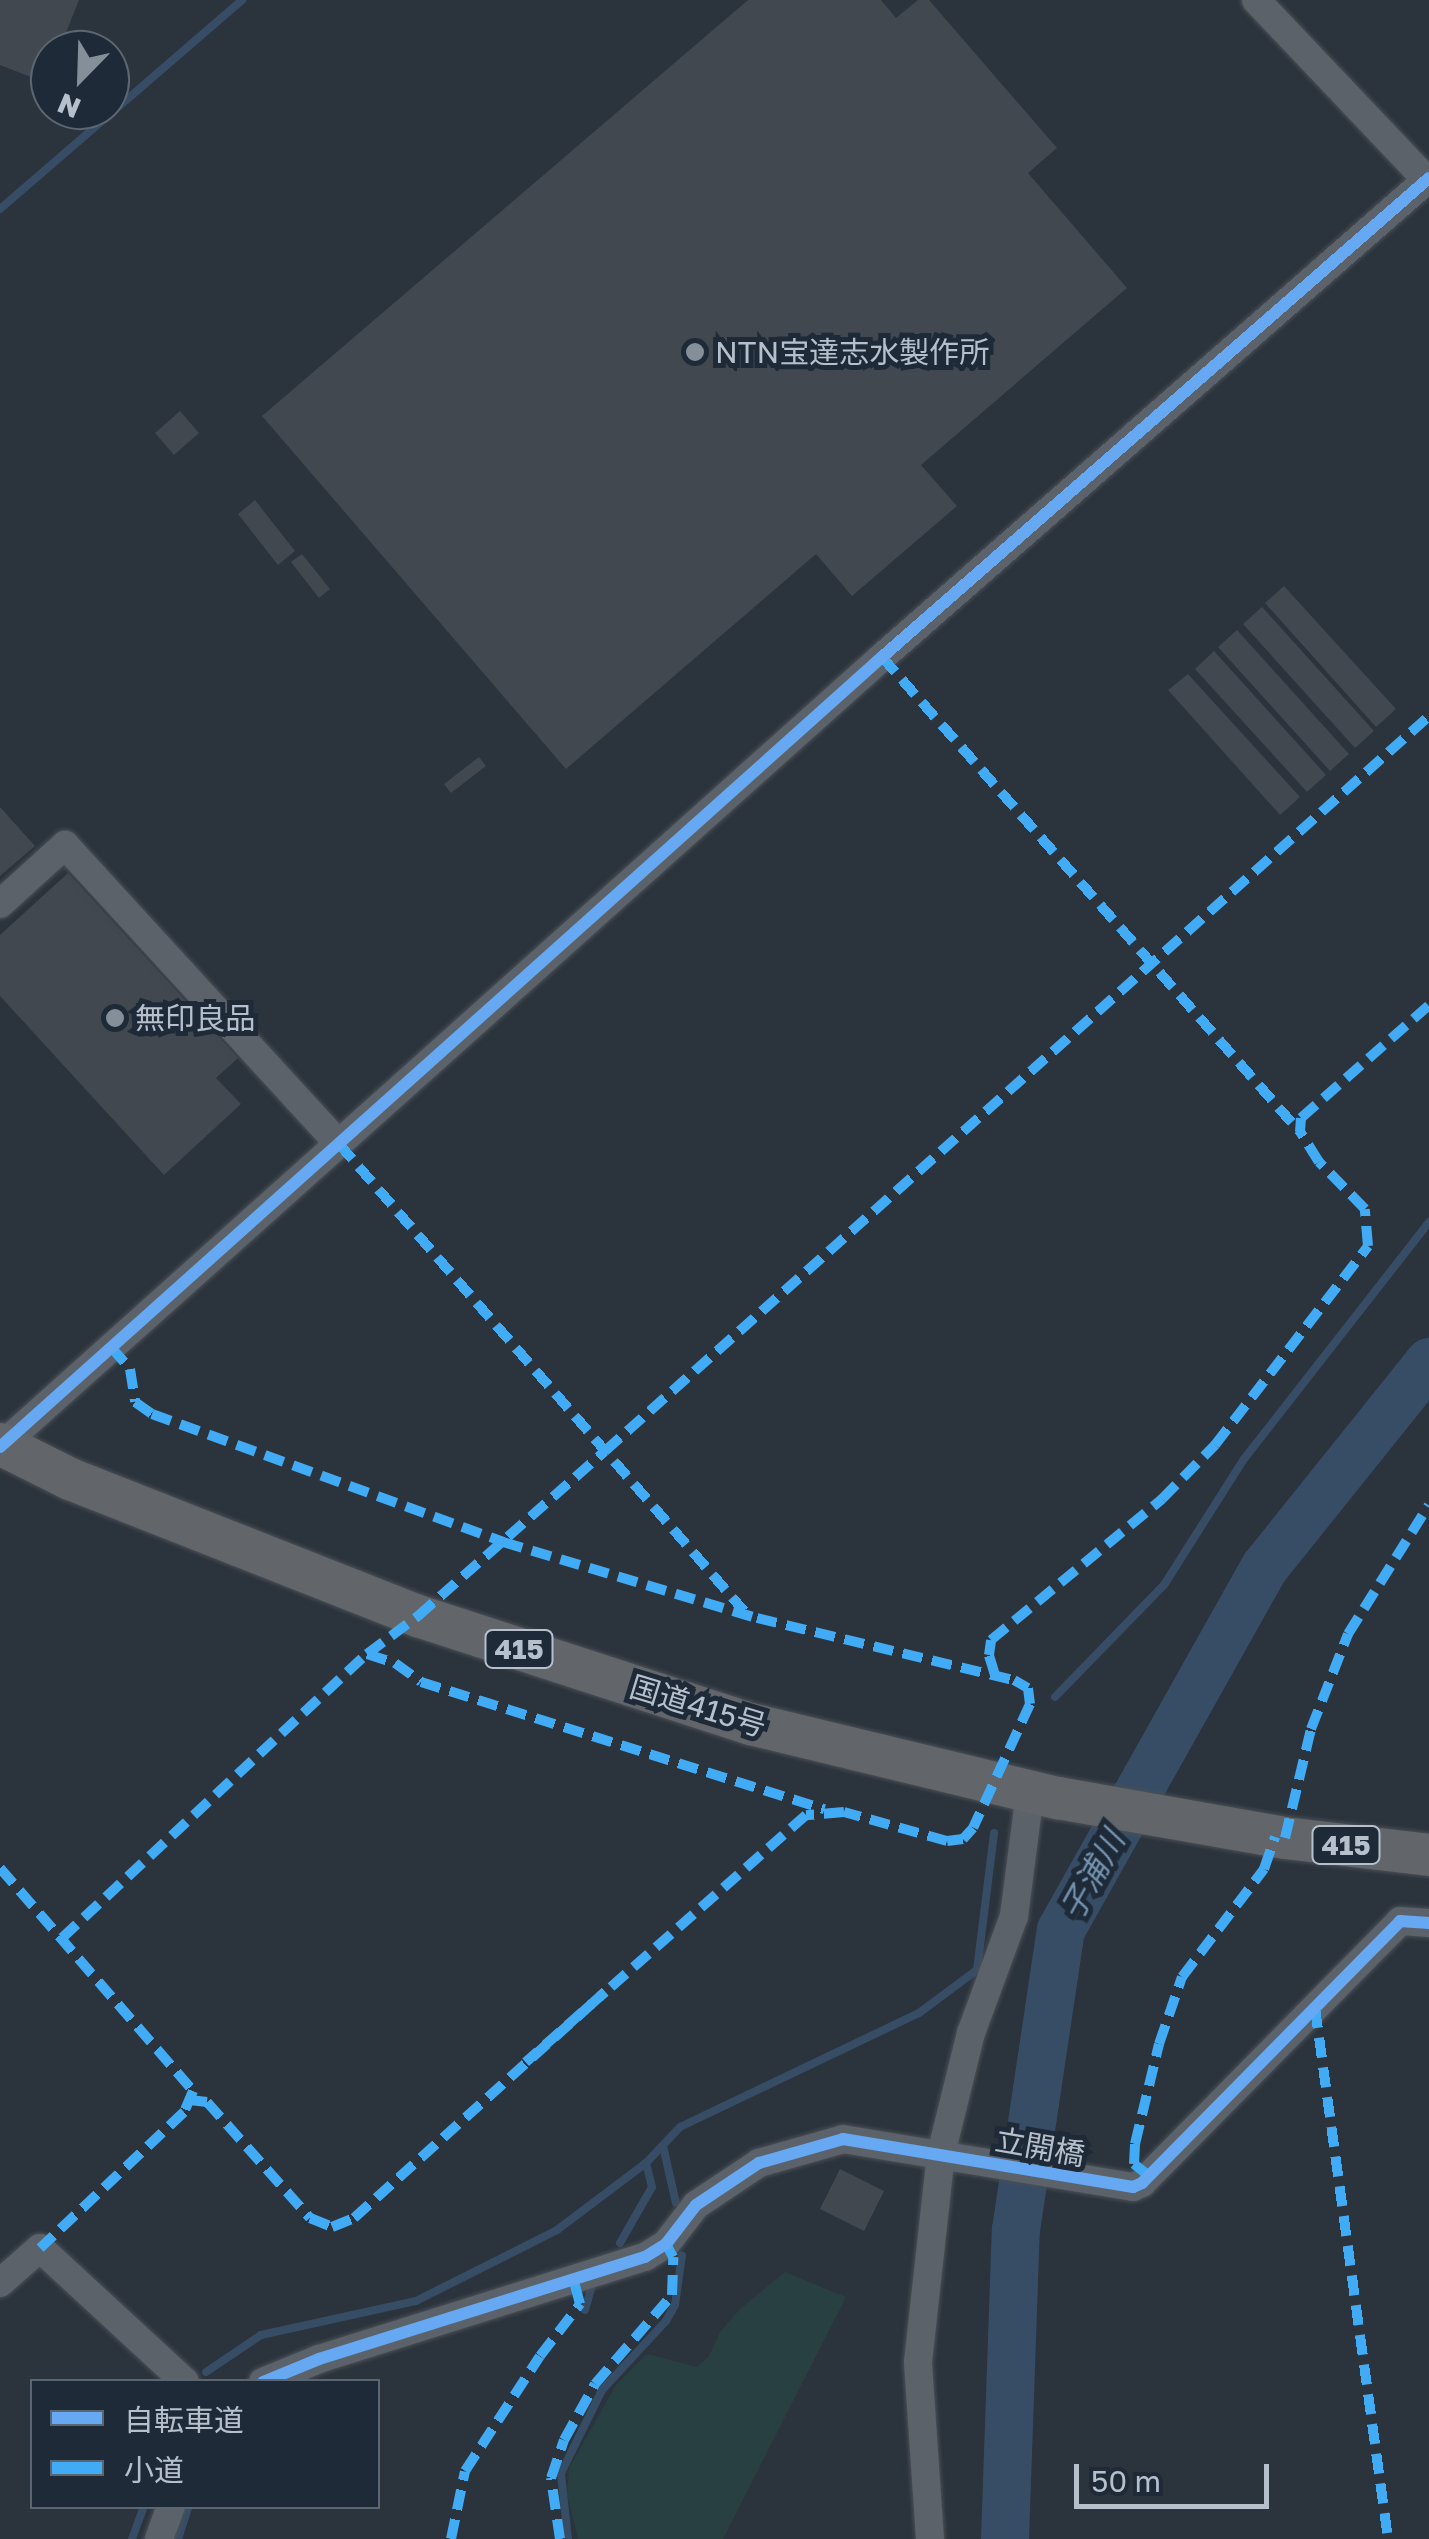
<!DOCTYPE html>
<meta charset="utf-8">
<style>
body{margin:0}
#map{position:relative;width:1429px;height:2539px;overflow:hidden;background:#2b333c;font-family:"Golos Text","Noto Sans JP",sans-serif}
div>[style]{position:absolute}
.green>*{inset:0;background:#284042}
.stream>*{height:8px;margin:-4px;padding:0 4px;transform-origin:4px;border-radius:4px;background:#374d66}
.river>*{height:48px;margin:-24px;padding:0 24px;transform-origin:24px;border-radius:24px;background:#374d66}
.building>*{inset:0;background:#41484f}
.roads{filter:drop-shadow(0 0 2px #4a4f56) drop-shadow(0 0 2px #4a4f56)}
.minor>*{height:28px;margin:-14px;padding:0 14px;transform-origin:14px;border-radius:14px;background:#5c6269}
.highway>*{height:42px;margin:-21px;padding:0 21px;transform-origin:21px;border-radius:21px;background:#626569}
.quiet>*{height:10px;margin-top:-5px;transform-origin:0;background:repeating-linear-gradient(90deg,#42abf6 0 20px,transparent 0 30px)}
.cycleway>*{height:12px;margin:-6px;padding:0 6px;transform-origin:6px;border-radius:6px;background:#66a8f1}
.dots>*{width:28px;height:28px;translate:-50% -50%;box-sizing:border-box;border:5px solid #1e2a37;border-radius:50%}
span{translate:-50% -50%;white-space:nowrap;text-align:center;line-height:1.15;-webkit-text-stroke:10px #1e2a37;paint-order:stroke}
.shield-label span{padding:2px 8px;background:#1e2a37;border:2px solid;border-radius:8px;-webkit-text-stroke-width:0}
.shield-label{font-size:28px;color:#b6c0cc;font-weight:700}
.poi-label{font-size:30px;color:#b6c0cc}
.left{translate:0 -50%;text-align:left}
.street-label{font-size:30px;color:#b6c0cc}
.water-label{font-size:32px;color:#7593b0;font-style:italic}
.legend{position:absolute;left:30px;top:2379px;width:350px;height:130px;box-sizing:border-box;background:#1e2a37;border:2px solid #5b6673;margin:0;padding:12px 18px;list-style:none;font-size:30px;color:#b6c0cc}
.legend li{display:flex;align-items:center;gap:20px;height:50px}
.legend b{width:50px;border:2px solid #5b6673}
.north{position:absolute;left:30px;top:30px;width:100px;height:100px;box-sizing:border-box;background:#1e2a37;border:2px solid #5b6673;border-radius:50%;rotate:203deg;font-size:28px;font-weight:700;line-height:40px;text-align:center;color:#b6c0cc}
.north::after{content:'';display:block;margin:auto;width:35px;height:45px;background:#858f9a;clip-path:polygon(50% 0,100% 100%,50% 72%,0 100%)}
.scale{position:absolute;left:1074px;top:2464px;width:195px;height:45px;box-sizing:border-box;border:5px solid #b6c0cc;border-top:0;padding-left:12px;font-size:30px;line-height:35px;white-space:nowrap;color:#b6c0cc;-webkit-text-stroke:8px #1e2a37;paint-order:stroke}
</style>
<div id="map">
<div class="green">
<div style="clip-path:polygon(785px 2272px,846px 2297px,723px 2539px,578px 2539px,567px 2493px,569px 2468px,616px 2385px,647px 2354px,697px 2367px,709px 2356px,720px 2332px,740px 2309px)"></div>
</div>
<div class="stream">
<div style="left:0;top:209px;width:320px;rotate:-40.8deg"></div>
<div style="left:1055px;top:1697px;width:156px;rotate:-45.8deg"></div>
<div style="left:1164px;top:1585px;width:149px;rotate:-57.6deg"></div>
<div style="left:1244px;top:1459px;width:301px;rotate:-52deg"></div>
<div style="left:663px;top:2146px;width:58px;rotate:77.2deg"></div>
<div style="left:620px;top:2243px;width:64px;rotate:-60.3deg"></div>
<div style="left:652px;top:2187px;width:25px;rotate:-104deg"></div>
<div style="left:585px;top:2310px;width:26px;rotate:-74deg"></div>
<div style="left:206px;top:2372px;width:66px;rotate:-33.9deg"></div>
<div style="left:261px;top:2335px;width:159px;rotate:-12.4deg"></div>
<div style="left:416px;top:2301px;width:158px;rotate:-26.7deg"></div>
<div style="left:557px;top:2230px;width:111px;rotate:-37deg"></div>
<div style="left:646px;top:2163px;width:50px;rotate:-46.6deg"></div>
<div style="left:680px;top:2127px;width:265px;rotate:-25.5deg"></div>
<div style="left:919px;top:2013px;width:72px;rotate:-36.6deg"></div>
<div style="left:977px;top:1970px;width:138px;rotate:-82.9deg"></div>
<div style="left:132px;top:2539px;width:35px;rotate:-70deg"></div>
<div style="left:178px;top:2539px;width:35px;rotate:-72deg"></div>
<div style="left:568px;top:2539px;width:66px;rotate:-96.1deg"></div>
<div style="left:561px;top:2473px;width:93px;rotate:-63.7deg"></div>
<div style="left:602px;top:2390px;width:94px;rotate:-47.2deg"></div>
<div style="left:666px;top:2321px;width:18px;rotate:-61deg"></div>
<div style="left:675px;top:2305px;width:50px;rotate:-82deg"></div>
</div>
<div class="river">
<div style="left:1005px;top:2539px;width:309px;rotate:-88deg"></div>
<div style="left:1016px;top:2230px;width:303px;rotate:-81.5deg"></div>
<div style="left:1061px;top:1930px;width:416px;rotate:-60.7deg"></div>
<div style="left:1265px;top:1567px;width:263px;rotate:-51.3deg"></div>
</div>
<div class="building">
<div style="clip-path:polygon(0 0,79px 0,59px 50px,50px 50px,46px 83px,0 65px)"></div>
<div style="clip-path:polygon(748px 0,881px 0,896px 18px,918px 0,929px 0,1057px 148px,1028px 173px,1127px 288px,921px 465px,957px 506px,852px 596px,816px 554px,566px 769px,262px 416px)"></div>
<div style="clip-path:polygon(180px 411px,199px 433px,174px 455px,155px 433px)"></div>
<div style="clip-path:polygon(255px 500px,295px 551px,278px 565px,238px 514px)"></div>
<div style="clip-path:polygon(302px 554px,330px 589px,319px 598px,291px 562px)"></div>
<div style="clip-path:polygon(1284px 586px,1396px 709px,1376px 727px,1265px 603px)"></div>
<div style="clip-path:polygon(1262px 607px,1374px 731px,1355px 748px,1243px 624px)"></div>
<div style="clip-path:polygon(1237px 630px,1349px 754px,1330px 771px,1218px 647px)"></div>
<div style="clip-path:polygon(1214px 651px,1326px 775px,1307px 792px,1195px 669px)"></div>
<div style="clip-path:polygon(1188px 674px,1300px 797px,1280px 815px,1168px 690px)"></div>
<div style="clip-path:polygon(479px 757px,486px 766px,451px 793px,444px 784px)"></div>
<div style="clip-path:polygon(0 807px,35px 846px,0 876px)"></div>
<div style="clip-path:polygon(68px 873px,238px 1058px,216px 1078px,241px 1104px,164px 1175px,0 996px,0 935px)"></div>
<div style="clip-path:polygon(840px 2169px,884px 2191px,864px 2231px,820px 2209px)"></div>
</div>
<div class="roads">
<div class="minor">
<div style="left:1256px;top:0;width:248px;rotate:46.5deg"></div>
<div style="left:0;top:904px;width:88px;rotate:-42.2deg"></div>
<div style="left:65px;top:845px;width:406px;rotate:47.5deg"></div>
<div style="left:0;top:1447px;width:1184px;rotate:-41.85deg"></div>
<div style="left:882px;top:657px;width:727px;rotate:-41.21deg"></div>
<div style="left:0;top:2283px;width:53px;rotate:-41.2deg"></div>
<div style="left:40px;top:2248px;width:197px;rotate:42.7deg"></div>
<div style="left:263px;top:2382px;width:61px;rotate:-22.3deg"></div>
<div style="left:319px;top:2359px;width:342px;rotate:-17.4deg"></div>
<div style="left:645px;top:2257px;width:25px;rotate:-32deg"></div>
<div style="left:666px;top:2244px;width:49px;rotate:-52.4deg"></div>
<div style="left:696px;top:2205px;width:76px;rotate:-33.7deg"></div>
<div style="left:759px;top:2163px;width:87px;rotate:-15.9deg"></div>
<div style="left:843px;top:2139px;width:294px;rotate:9.4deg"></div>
<div style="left:1133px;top:2187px;width:10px;rotate:-24deg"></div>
<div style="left:1142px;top:2183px;width:368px;rotate:-45.4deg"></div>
<div style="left:1400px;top:1921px;width:29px;rotate:4deg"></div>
<div style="left:159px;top:2539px;width:35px;rotate:-70deg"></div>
<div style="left:930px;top:2539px;width:177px;rotate:-93.9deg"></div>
<div style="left:918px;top:2362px;width:209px;rotate:-83.7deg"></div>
<div style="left:941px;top:2154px;width:125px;rotate:-76.1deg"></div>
<div style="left:971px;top:2033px;width:125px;rotate:-69.8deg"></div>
<div style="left:1014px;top:1916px;width:125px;rotate:-82.6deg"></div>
</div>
<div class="highway">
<div style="left:0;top:1444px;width:78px;rotate:26.6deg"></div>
<div style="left:70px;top:1479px;width:374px;rotate:21.5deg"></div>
<div style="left:418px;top:1616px;width:350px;rotate:18deg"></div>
<div style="left:751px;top:1724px;width:316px;rotate:13.6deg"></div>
<div style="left:1058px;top:1798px;width:230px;rotate:10deg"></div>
<div style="left:1285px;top:1838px;width:145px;rotate:6.7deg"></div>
</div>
</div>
<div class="quiet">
<div style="left:882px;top:657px;width:633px;rotate:48.65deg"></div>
<div style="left:339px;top:1144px;width:618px;rotate:49.07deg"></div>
<div style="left:111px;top:1347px;width:29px;rotate:49deg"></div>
<div style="left:130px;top:1369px;width:33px;rotate:81deg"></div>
<div style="left:135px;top:1402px;width:21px;rotate:35deg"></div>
<div style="left:152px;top:1414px;width:374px;rotate:20deg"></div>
<div style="left:503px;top:1542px;width:265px;rotate:16.7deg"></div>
<div style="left:757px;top:1618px;width:264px;rotate:13.6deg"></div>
<div style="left:1014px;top:1680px;width:16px;rotate:30deg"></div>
<div style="left:1028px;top:1688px;width:16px;rotate:83deg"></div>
<div style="left:1030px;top:1704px;width:136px;rotate:114.7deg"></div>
<div style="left:973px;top:1828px;width:15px;rotate:132deg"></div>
<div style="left:963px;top:1839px;width:16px;rotate:173deg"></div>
<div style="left:947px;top:1841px;width:107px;rotate:-164.3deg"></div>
<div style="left:844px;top:1812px;width:38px;rotate:175deg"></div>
<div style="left:806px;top:1815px;width:268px;rotate:138.6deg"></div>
<div style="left:367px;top:1654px;width:29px;rotate:18deg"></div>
<div style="left:395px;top:1663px;width:32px;rotate:36deg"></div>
<div style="left:421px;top:1682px;width:423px;rotate:17.5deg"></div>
<div style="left:995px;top:1675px;width:21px;rotate:-107deg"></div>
<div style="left:989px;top:1655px;width:15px;rotate:-82deg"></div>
<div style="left:991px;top:1640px;width:222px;rotate:-39.5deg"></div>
<div style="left:1162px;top:1499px;width:76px;rotate:-45.5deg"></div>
<div style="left:1215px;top:1445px;width:251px;rotate:-52.4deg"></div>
<div style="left:1368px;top:1246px;width:37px;rotate:-95deg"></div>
<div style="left:1365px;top:1209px;width:66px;rotate:-134.4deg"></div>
<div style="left:1319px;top:1162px;width:36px;rotate:-122deg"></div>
<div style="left:1300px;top:1132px;width:14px;rotate:-86deg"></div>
<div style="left:1301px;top:1118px;width:171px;rotate:-41.4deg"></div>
<div style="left:1285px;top:1838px;width:112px;rotate:-76.6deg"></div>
<div style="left:1311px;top:1729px;width:102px;rotate:-68.7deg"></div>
<div style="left:1348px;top:1634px;width:152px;rotate:-57.9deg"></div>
<div style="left:0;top:1868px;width:295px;rotate:49.1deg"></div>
<div style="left:193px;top:2091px;width:23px;rotate:113deg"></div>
<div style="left:184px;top:2112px;width:198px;rotate:136.6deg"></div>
<div style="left:62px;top:1938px;width:417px;rotate:-43deg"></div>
<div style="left:367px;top:1654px;width:64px;rotate:-36.7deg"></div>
<div style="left:418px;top:1616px;width:249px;rotate:-41.4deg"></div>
<div style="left:605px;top:1451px;width:1104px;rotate:-41.73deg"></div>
<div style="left:1315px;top:2008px;width:536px;rotate:82.17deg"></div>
<div style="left:190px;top:2100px;width:17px;rotate:7deg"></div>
<div style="left:207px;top:2102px;width:155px;rotate:48.4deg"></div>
<div style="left:310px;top:2218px;width:24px;rotate:22deg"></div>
<div style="left:332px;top:2227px;width:24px;rotate:-22deg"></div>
<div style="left:354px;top:2218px;width:338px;rotate:-42deg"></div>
<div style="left:605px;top:1992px;width:106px;rotate:138.5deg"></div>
<div style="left:1148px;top:2175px;width:18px;rotate:-142deg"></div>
<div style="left:1134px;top:2164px;width:20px;rotate:-87deg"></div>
<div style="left:1135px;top:2144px;width:103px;rotate:-76.5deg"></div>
<div style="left:1159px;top:2044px;width:71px;rotate:-71.1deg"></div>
<div style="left:1182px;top:1977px;width:136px;rotate:-52.8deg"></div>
<div style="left:1264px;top:1869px;width:34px;rotate:-71deg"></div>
<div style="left:451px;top:2539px;width:69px;rotate:-78.4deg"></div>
<div style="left:465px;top:2471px;width:137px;rotate:-56.9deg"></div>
<div style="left:540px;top:2356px;width:66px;rotate:-52.4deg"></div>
<div style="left:580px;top:2304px;width:24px;rotate:-105deg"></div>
<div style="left:560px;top:2539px;width:62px;rotate:-98.4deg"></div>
<div style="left:551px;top:2478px;width:40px;rotate:-71.1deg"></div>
<div style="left:564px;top:2440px;width:64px;rotate:-61deg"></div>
<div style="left:595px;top:2384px;width:118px;rotate:-49.1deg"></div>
<div style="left:672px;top:2295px;width:38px;rotate:-88deg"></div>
<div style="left:673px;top:2257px;width:15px;rotate:-118deg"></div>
</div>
<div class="cycleway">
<div style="left:0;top:1447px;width:1184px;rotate:-41.85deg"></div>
<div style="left:882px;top:657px;width:727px;rotate:-41.21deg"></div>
<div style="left:263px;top:2382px;width:61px;rotate:-22.3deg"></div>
<div style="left:319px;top:2359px;width:342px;rotate:-17.4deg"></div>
<div style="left:645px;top:2257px;width:25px;rotate:-32deg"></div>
<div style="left:666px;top:2244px;width:49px;rotate:-52.4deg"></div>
<div style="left:696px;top:2205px;width:76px;rotate:-33.7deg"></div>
<div style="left:759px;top:2163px;width:87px;rotate:-15.9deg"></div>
<div style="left:843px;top:2139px;width:294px;rotate:9.4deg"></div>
<div style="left:1133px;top:2187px;width:10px;rotate:-24deg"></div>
<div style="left:1142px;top:2183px;width:368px;rotate:-45.4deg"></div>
<div style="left:1400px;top:1921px;width:29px;rotate:4deg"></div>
</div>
<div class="dots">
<div style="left:695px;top:352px;background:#858f9a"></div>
<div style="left:115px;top:1018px;background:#858f9a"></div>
</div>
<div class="shield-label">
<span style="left:519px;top:1649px">415</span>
<span style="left:1346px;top:1845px">415</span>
</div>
<div class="poi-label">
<span class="left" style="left:715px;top:352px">NTN宝達志水製作所</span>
<span class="left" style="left:135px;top:1018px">無印良品</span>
</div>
<div class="street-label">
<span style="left:698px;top:1706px;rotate:17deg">国道415号</span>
<span style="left:1040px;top:2147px;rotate:10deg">立開橋</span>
</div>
<div class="water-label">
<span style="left:1092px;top:1875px;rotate:-61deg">子浦川</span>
</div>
<ul class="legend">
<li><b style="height:12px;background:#66a8f1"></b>自転車道</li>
<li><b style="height:12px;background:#42abf6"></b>小道</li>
</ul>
<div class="north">N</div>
<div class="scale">50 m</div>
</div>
